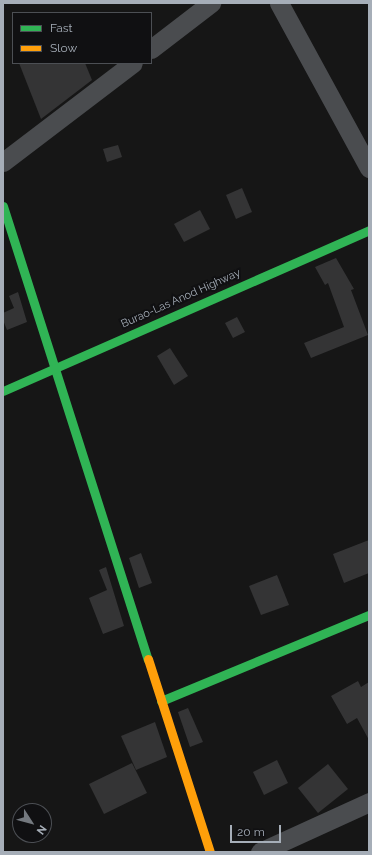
<!DOCTYPE html>
<style>
body{margin:0}
#map{position:relative;width:372px;height:855px;overflow:hidden;background:#161616;font-family:Raleway,sans-serif}
div>[style]{position:absolute}
.building>*{inset:0;background:#343435}
.street>*{height:19px;margin:-9.5px;padding:0 9.5px;transform-origin:9.5px;border-radius:9.5px;background:#4a4c4f}
.fast>*{height:9px;margin:-4.5px;padding:0 4.5px;transform-origin:4.5px;border-radius:4.5px;background:#30b455}
.slow>*{height:9px;margin:-4.5px;padding:0 4.5px;transform-origin:4.5px;border-radius:4.5px;background:#ff9f0a}
span{translate:-50% -50%;white-space:nowrap;text-align:center;line-height:1.15;-webkit-text-stroke:4px #101012;paint-order:stroke}
.street-label{font-size:11px;color:#a6aeb8}
.frame{position:absolute;inset:0;border:4px solid #a6aeb8;pointer-events:none}
.legend{position:absolute;left:12px;top:12px;width:140px;height:52px;box-sizing:border-box;background:#101012;border:1px solid #4c4f54;margin:0;padding:5px 7px;list-style:none;font-size:12px;color:#a6aeb8}
.legend li{display:flex;align-items:center;gap:8px;height:20px}
.legend b{width:20px;border:1px solid #4c4f54}
.north{position:absolute;left:12px;top:803px;width:40px;height:40px;box-sizing:border-box;background:#101012;border:1px solid #4c4f54;border-radius:50%;rotate:126deg;font-size:11px;font-weight:700;line-height:16px;text-align:center;color:#a6aeb8}
.north::after{content:'';display:block;margin:auto;width:14px;height:18px;background:#74797f;clip-path:polygon(50% 0,100% 100%,50% 72%,0 100%)}
.scale{position:absolute;left:230px;top:825px;width:51px;height:18px;box-sizing:border-box;border:2px solid #a6aeb8;border-top:0;padding-left:5px;font-size:12px;line-height:14px;white-space:nowrap;color:#a6aeb8;-webkit-text-stroke:3px #101012;paint-order:stroke}
</style>
<div id="map">
<div class="building">
<div style="clip-path:polygon(19px 63px,85px 63px,92px 80px,41px 119px)"></div>
<div style="clip-path:polygon(118px 145px,122px 157px,107px 162px,103px 149px)"></div>
<div style="clip-path:polygon(242px 188px,252px 212px,236px 219px,226px 195px)"></div>
<div style="clip-path:polygon(200px 210px,210px 229px,184px 242px,174px 224px)"></div>
<div style="clip-path:polygon(336px 258px,354px 289px,351px 290px,368px 335px,311px 358px,304px 343px,344px 327px,328px 283px,325px 285px,315px 267px)"></div>
<div style="clip-path:polygon(18px 292px,27px 322px,7px 330px,3px 320px,3px 313px,14px 308px,9px 296px)"></div>
<div style="clip-path:polygon(237px 317px,245px 332px,233px 338px,225px 323px)"></div>
<div style="clip-path:polygon(170px 348px,188px 376px,174px 385px,157px 356px)"></div>
<div style="clip-path:polygon(369px 540px,369px 573px,344px 583px,333px 554px)"></div>
<div style="clip-path:polygon(141px 553px,152px 583px,139px 588px,129px 558px)"></div>
<div style="clip-path:polygon(106px 567px,124px 626px,103px 634px,89px 598px,107px 590px,99px 570px)"></div>
<div style="clip-path:polygon(277px 575px,289px 605px,261px 615px,249px 586px)"></div>
<div style="clip-path:polygon(358px 681px,361px 687px,369px 682px,369px 740px,357px 718px,347px 724px,331px 696px)"></div>
<div style="clip-path:polygon(188px 708px,203px 742px,190px 747px,178px 712px)"></div>
<div style="clip-path:polygon(155px 722px,167px 757px,136px 770px,121px 736px)"></div>
<div style="clip-path:polygon(277px 760px,288px 783px,264px 795px,253px 772px)"></div>
<div style="clip-path:polygon(132px 763px,147px 793px,104px 814px,89px 784px)"></div>
<div style="clip-path:polygon(328px 764px,348px 789px,318px 813px,298px 788px)"></div>
</div>
<div class="street">
<div style="left:279px;top:3px;width:188px;rotate:61.4deg"></div>
<div style="left:151px;top:49px;width:76px;rotate:-37.5deg"></div>
<div style="left:3px;top:162px;width:163px;rotate:-37.3deg"></div>
<div style="left:260px;top:852px;width:120px;rotate:-24.6deg"></div>
</div>
<div class="fast">
<div style="left:3px;top:206px;width:476px;rotate:72.3deg"></div>
<div style="left:3px;top:391px;width:400px;rotate:-23.7deg"></div>
<div style="left:161px;top:701px;width:225px;rotate:-22.5deg"></div>
</div>
<div class="slow">
<div style="left:148px;top:659px;width:203px;rotate:72.2deg"></div>
</div>
<div class="street-label">
<span style="left:181px;top:299px;rotate:-24deg">Burao-Las Anod Highway</span>
</div>
<div class="frame"></div>
<ul class="legend">
<li><b style="height:5px;background:#30b455"></b>Fast</li>
<li><b style="height:5px;background:#ff9f0a"></b>Slow</li>
</ul>
<div class="north">N</div>
<div class="scale">20 m</div>
</div>
